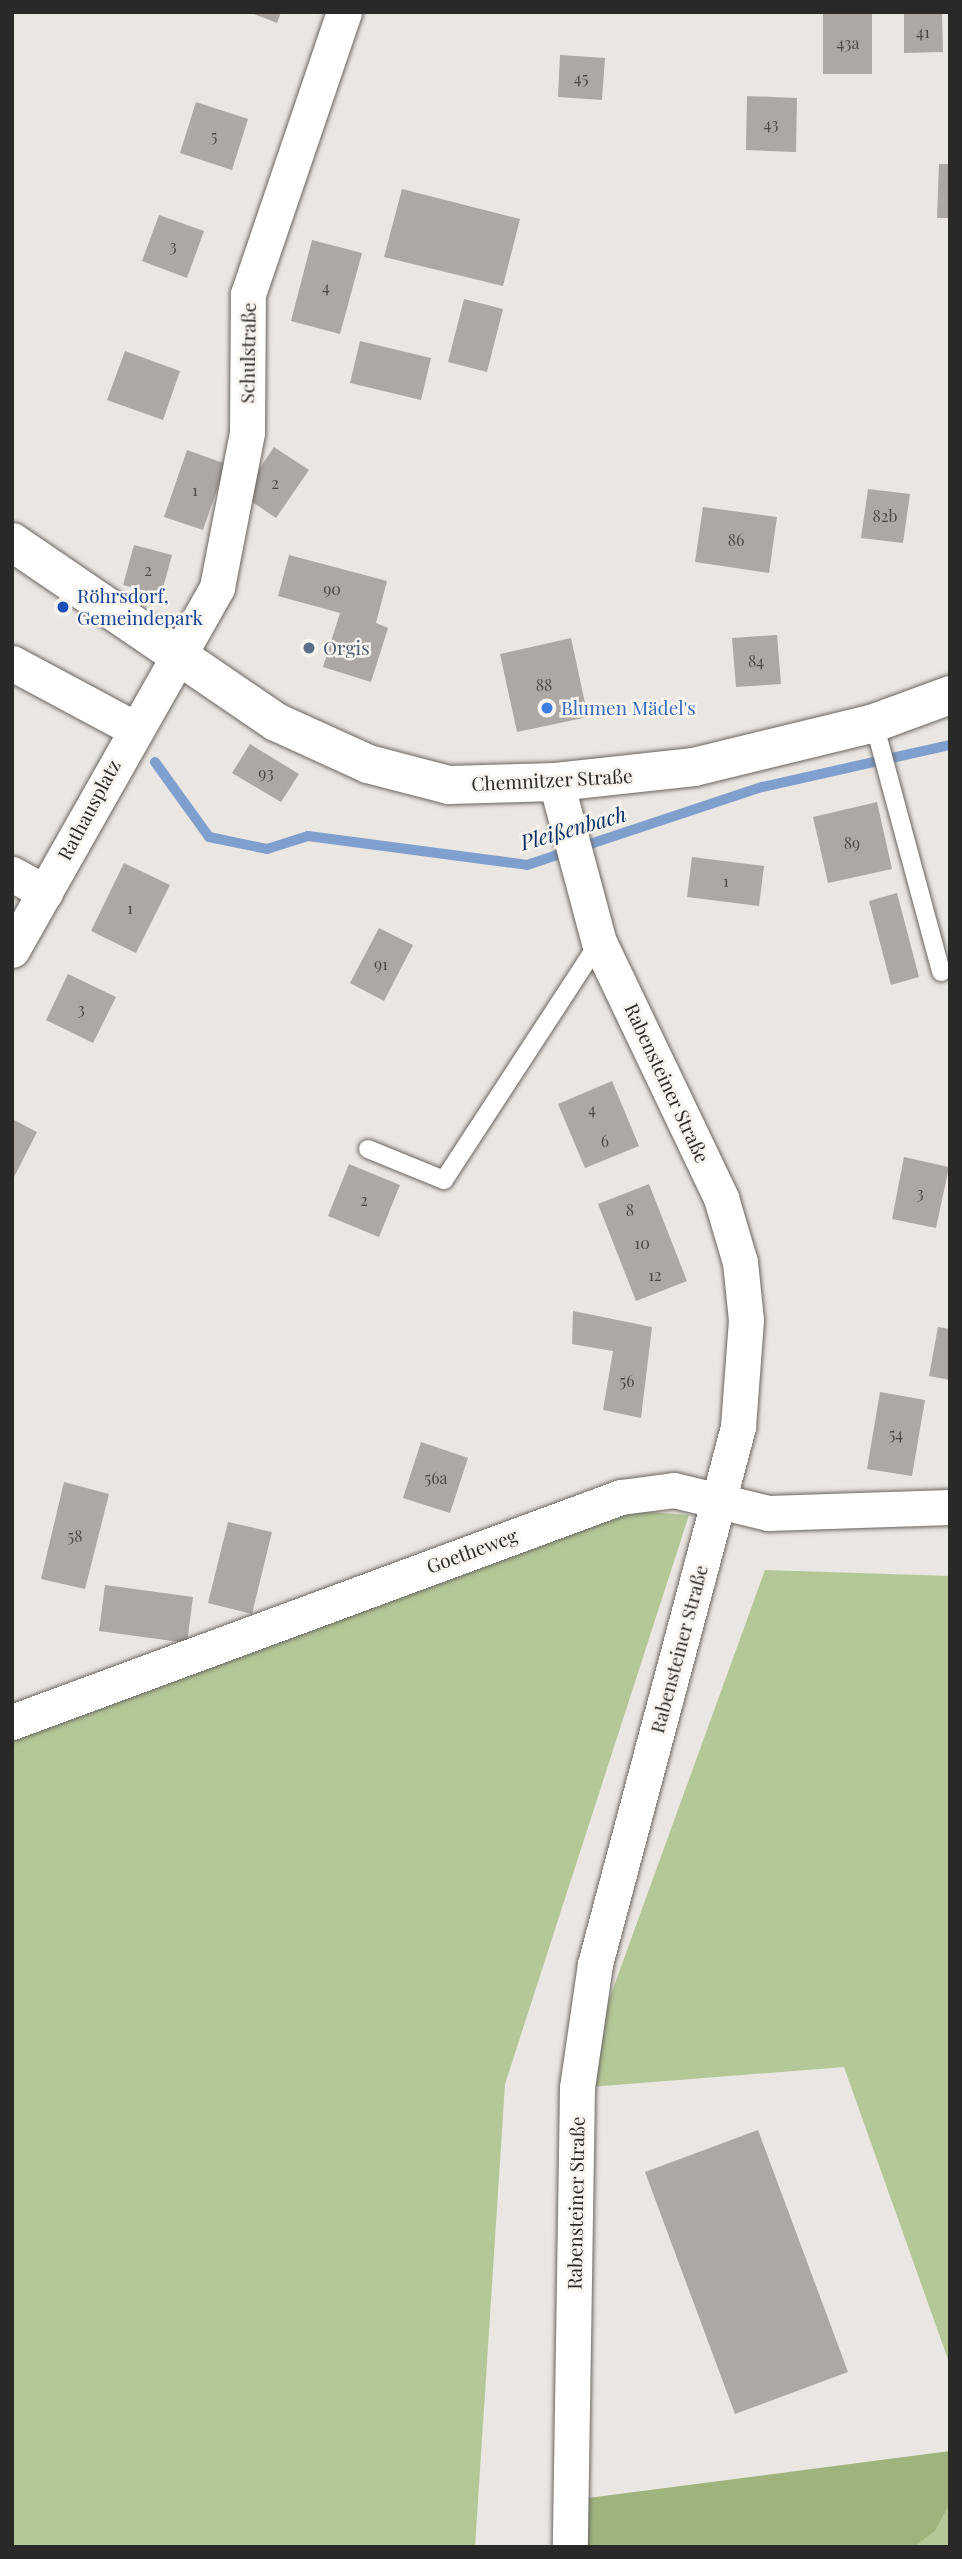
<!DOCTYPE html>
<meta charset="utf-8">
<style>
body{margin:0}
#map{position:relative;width:962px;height:2559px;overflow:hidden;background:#eae6e1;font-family:"Playfair Display",serif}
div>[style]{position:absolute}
.green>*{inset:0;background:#b4c797}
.forest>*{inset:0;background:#9fb47d}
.stream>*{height:10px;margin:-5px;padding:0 5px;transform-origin:5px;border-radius:5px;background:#7f9fcf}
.building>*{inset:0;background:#aea8a5}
.roads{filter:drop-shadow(0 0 2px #696561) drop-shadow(0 0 2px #696561)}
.service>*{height:18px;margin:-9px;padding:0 9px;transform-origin:9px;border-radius:9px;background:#fff}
.minor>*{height:35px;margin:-17.5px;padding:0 17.5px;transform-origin:17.5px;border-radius:17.5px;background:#fff}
.tertiary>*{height:38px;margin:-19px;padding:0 19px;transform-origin:19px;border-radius:19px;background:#fff}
.dots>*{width:19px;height:19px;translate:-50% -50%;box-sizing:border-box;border:4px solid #f7f3ee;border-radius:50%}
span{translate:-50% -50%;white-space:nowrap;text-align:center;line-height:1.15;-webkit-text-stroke:5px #f7f3ee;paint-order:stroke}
.number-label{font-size:16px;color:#4c4946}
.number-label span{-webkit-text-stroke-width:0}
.street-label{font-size:19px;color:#2b2927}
.transit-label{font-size:19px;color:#164399}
.left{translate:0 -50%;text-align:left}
.service-label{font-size:19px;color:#4e5e75}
.shop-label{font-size:19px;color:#366cbe}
.water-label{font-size:21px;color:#042e66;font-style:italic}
.frame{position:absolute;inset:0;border:14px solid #2b2927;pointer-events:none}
</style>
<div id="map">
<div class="green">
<div style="clip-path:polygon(633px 1511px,689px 1515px,505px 2084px,475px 2547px,12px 2547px,12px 1738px)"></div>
<div style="clip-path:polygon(765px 1570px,950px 1576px,950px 2365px,844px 2067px,577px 2088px)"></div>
<div style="clip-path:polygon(950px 2503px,950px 2547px,915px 2547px,936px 2530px)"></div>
</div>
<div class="forest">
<div style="clip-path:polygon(950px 2451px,950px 2503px,936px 2530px,915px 2547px,584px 2547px,588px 2498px)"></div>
</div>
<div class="stream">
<div style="left:155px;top:762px;width:92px;rotate:54.2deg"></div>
<div style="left:209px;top:837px;width:59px;rotate:11.7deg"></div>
<div style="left:267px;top:849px;width:43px;rotate:-17.6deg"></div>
<div style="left:308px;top:836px;width:221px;rotate:7.5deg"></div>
<div style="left:527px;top:865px;width:248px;rotate:-18.4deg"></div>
<div style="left:762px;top:787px;width:193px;rotate:-12.6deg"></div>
</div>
<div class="building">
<div style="clip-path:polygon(249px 12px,281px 12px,277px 23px)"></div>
<div style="clip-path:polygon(823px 12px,872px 12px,872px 74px,823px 74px)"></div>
<div style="clip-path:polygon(904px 12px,942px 12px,943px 52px,904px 53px)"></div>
<div style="clip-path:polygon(560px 55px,605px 58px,602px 100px,558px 97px)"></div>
<div style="clip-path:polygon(747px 96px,797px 98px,796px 152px,746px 150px)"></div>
<div style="clip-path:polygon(196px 102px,248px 119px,232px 170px,180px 153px)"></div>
<div style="clip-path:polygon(939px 164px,950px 164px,950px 218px,937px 218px)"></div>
<div style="clip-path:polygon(402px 189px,520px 219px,503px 286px,384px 257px)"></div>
<div style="clip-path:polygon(159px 215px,204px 231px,187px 278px,142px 261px)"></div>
<div style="clip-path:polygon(312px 240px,362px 253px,340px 334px,291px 321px)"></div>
<div style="clip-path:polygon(464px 299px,503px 309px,487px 372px,448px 362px)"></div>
<div style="clip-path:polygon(360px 341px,431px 358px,421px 400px,350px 383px)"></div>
<div style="clip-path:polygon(125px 351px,180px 371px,163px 420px,107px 400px)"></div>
<div style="clip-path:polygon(274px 447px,309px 470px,276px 518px,242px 495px)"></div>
<div style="clip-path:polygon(187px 450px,226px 464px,203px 530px,164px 517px)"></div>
<div style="clip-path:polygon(868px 489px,910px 494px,903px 543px,861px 538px)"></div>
<div style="clip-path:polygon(703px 507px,777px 517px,769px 573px,695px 562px)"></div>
<div style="clip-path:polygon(134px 545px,172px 555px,161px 595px,123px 585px)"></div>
<div style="clip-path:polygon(289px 555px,387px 581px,376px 623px,388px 628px,371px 682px,323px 667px,340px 613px,278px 596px)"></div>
<div style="clip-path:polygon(777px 635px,781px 684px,736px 687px,732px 638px)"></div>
<div style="clip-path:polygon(571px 638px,588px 717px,517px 732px,500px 654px)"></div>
<div style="clip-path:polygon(250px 744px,299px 774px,281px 802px,232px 773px)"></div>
<div style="clip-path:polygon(877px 802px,892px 869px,828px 883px,813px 817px)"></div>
<div style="clip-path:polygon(692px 857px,764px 866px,759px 906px,687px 897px)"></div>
<div style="clip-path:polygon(124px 863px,170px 885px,136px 953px,91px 931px)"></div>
<div style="clip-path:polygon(897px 893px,919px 977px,891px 985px,869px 901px)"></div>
<div style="clip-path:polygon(379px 928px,413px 945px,384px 1001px,350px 983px)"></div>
<div style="clip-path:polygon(68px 974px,116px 997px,93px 1043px,46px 1020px)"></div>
<div style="clip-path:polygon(612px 1081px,639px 1146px,585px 1168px,558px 1104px)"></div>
<div style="clip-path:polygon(12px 1119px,37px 1132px,12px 1181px)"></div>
<div style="clip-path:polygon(904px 1157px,949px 1167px,936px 1228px,892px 1219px)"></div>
<div style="clip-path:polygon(349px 1164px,400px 1185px,379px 1237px,328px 1216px)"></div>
<div style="clip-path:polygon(649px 1184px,687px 1281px,636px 1301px,598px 1204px)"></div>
<div style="clip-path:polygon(573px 1311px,652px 1327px,641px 1418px,603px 1410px,613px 1351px,572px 1344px)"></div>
<div style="clip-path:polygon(938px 1327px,950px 1329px,950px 1380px,929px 1376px)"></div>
<div style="clip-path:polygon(880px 1392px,925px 1400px,912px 1476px,867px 1469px)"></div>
<div style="clip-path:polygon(421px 1442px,468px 1458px,450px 1513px,403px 1498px)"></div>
<div style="clip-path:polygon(64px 1482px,109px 1494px,85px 1589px,41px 1579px)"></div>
<div style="clip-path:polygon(228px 1522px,272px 1532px,252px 1614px,208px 1603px)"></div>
<div style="clip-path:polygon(105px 1585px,193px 1597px,187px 1643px,99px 1631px)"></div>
<div style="clip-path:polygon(758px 2130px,848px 2372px,735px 2414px,645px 2172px)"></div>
</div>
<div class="roads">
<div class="service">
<div style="left:874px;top:723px;width:258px;rotate:74.9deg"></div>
<div style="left:368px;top:1149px;width:82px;rotate:22.2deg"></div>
<div style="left:444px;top:1180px;width:284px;rotate:-56.9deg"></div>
</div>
<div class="minor">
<div style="left:12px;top:663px;width:137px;rotate:28.2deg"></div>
<div style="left:556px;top:782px;width:166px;rotate:75deg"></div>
<div style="left:599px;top:942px;width:284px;rotate:64.5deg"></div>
<div style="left:721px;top:1198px;width:67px;rotate:73.5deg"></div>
<div style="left:740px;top:1262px;width:58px;rotate:84.1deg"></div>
<div style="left:746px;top:1320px;width:107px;rotate:94.3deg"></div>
<div style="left:738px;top:1427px;width:556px;rotate:104.91deg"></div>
<div style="left:595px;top:1964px;width:125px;rotate:98.3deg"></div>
<div style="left:577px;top:2088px;width:459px;rotate:90.9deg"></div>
<div style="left:12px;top:874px;width:38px;rotate:29deg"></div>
<div style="left:12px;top:950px;width:417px;rotate:-60.5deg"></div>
<div style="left:217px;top:587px;width:158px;rotate:-79deg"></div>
<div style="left:247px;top:432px;width:138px;rotate:-89.6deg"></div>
<div style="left:248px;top:294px;width:298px;rotate:-71.2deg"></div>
<div style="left:12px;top:1722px;width:649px;rotate:-20.28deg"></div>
<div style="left:621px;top:1497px;width:53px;rotate:-7.5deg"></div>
<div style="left:674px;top:1490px;width:97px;rotate:13.7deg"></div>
<div style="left:768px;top:1513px;width:182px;rotate:-1.9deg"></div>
</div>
<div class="tertiary">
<div style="left:12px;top:542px;width:320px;rotate:34.3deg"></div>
<div style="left:276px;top:722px;width:101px;rotate:24.5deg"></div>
<div style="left:368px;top:764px;width:84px;rotate:14.5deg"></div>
<div style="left:449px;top:785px;width:107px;rotate:-1.6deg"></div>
<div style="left:556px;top:782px;width:139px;rotate:-6.2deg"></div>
<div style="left:694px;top:767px;width:185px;rotate:-13.7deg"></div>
<div style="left:874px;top:723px;width:81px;rotate:-20.2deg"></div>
</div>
</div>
<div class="dots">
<div style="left:63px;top:607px;background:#1a4fb4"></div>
<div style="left:309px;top:648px;background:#5c6f8a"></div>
<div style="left:547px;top:708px;background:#3f7fe0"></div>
</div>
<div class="number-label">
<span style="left:923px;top:32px">41</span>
<span style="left:848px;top:43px">43a</span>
<span style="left:581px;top:78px">45</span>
<span style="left:771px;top:124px">43</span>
<span style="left:214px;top:136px">5</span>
<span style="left:173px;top:246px">3</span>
<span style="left:326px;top:287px">4</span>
<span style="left:275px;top:483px">2</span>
<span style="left:195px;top:490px">1</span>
<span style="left:885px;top:516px">82b</span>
<span style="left:736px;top:540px">86</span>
<span style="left:148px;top:570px">2</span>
<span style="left:332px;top:589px">90</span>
<span style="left:756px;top:661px">84</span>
<span style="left:544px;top:685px">88</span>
<span style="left:266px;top:773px">93</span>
<span style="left:852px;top:843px">89</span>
<span style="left:726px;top:881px">1</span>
<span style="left:130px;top:908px">1</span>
<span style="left:381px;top:964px">91</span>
<span style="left:81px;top:1009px">3</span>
<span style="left:592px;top:1109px">4</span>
<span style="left:605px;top:1141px">6</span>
<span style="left:920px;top:1193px">3</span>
<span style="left:364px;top:1200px">2</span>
<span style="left:630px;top:1210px">8</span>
<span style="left:642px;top:1243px">10</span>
<span style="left:655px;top:1275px">12</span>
<span style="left:627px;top:1381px">56</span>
<span style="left:896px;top:1434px">54</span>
<span style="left:436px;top:1478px">56a</span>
<span style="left:75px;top:1536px">58</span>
</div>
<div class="street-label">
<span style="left:248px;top:353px;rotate:-89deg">Schulstraße</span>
<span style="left:552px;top:780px;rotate:-3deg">Chemnitzer Straße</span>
<span style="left:89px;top:810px;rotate:-62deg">Rathausplatz</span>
<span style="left:667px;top:1083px;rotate:65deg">Rabensteiner Straße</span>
<span style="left:472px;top:1551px;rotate:-20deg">Goetheweg</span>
<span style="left:679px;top:1649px;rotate:-75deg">Rabensteiner Straße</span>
<span style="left:576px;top:2203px;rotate:-89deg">Rabensteiner Straße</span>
</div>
<div class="transit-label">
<span class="left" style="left:77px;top:607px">Röhrsdorf,<br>Gemeindepark</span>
</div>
<div class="service-label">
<span class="left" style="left:323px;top:648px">Orgis</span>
</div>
<div class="shop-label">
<span class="left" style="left:561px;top:708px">Blumen Mädel's</span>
</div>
<div class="water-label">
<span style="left:573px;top:827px;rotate:-16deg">Pleißenbach</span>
</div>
<div class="frame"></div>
</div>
